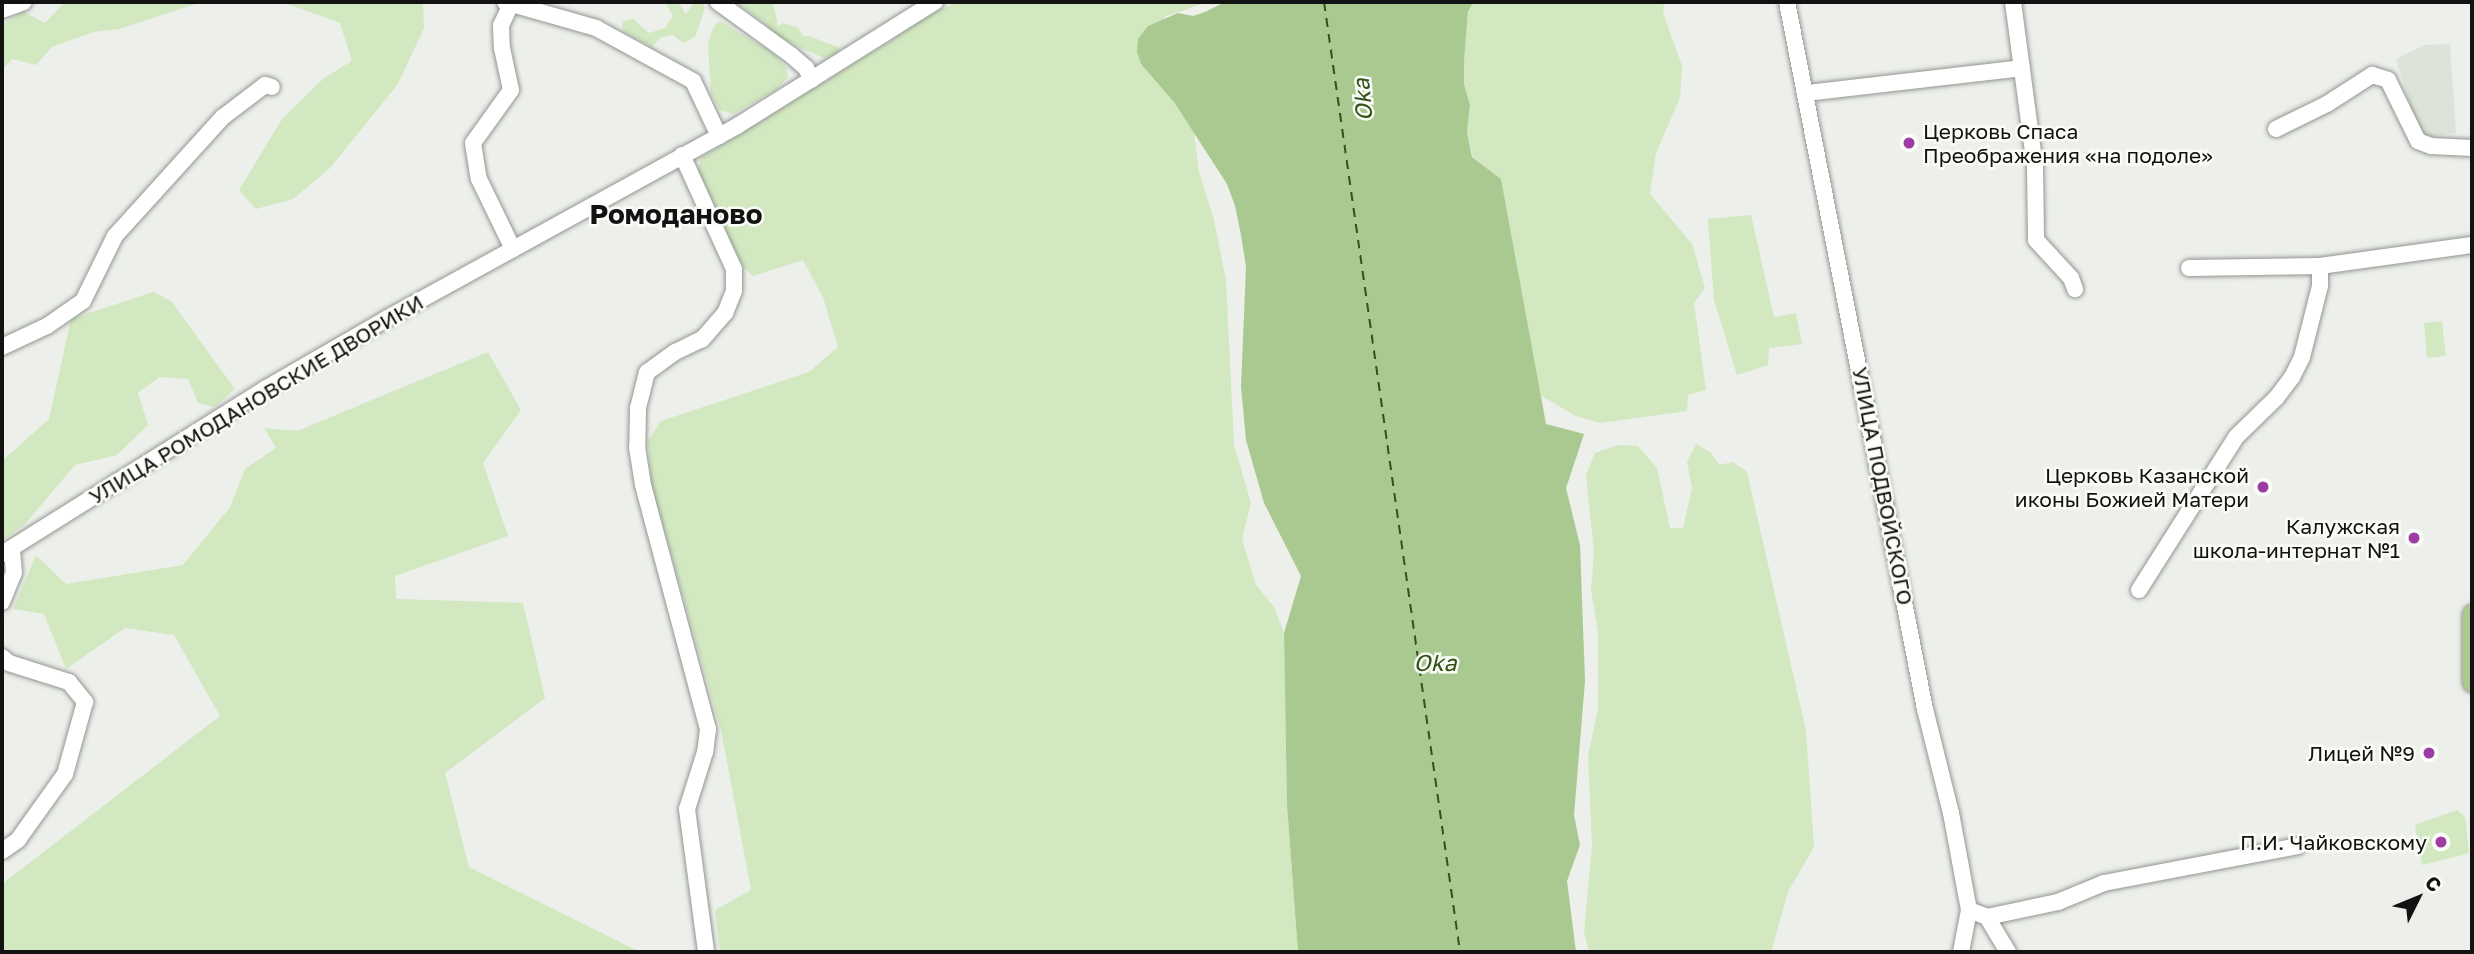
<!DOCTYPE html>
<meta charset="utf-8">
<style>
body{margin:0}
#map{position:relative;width:2474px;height:954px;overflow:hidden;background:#ecefea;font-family:"Golos Text",sans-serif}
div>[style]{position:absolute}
.built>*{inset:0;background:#dce3d8}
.green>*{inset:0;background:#d1e8c1}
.water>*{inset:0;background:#a9c991}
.ferry>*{height:2px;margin-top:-1px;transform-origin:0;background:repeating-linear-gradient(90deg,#345117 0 9px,transparent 0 16px)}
.roads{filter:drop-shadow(0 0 2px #939691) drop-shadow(0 0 2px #939691)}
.minor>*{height:16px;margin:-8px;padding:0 8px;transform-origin:8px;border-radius:8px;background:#fff}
.major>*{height:19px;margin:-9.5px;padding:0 9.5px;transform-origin:9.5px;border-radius:9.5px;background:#aacb8c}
.dots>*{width:19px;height:19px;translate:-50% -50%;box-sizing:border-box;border:4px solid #f9fcf7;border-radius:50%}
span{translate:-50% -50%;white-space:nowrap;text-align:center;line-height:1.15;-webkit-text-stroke:5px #f9fcf7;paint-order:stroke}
.poi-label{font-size:21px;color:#111211}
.left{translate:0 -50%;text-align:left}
.right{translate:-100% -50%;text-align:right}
.street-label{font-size:21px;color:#111211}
.water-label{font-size:23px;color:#345117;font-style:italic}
.district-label{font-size:28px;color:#111211;font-weight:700}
.frame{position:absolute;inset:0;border:4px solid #111211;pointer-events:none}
.north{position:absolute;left:2383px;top:863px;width:70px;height:70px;-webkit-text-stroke:5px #f9fcf7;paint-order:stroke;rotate:47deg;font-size:19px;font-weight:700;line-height:28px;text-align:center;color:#111211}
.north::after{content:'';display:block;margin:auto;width:24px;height:32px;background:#111211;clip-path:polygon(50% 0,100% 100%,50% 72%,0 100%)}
</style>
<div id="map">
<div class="built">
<div style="clip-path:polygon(2450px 44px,2456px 133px,2424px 137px,2418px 130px,2396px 59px,2425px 45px)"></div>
</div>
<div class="green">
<div style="clip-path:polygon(65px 2px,202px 2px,119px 29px,93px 32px,52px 47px,36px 65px,12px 59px,2px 70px,2px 25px,23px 11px,45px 23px)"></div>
<div style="clip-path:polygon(282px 2px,423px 2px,424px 28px,398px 84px,330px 168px,293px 199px,256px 209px,239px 190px,282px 119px,324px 78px,352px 61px,340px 23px)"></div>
<div style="clip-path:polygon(665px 2px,678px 2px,686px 14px,693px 4px,702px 2px,705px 8px,695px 37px,683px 43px,673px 35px,661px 37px,652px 47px,623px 31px,622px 21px,633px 19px,649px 33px,665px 28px,673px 16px)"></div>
<div style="clip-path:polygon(735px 2px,773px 2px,778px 26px,783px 23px,798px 28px,803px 36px,809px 36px,840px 48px,836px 55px,824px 58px,799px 47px,776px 35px,760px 19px)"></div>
<div style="clip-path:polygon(957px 2px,1208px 2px,1164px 17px,1174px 102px,1194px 132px,1199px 172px,1214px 220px,1226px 280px,1234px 445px,1251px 503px,1242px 539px,1256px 585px,1274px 607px,1284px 633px,1287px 805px,1298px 952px,720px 952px,715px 910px,751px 890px,721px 730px,651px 482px,648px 441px,661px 421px,809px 372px,838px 347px,823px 297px,803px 260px,753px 276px,739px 263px,697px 176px,701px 158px,889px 42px,919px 19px)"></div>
<div style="clip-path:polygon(1474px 2px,1664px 2px,1663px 13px,1682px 66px,1680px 98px,1656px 153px,1650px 194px,1692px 244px,1705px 288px,1694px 303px,1706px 390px,1688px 395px,1687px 411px,1600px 423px,1576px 416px,1540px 395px,1501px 179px,1473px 157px,1467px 132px,1470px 105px,1464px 84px,1464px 62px,1468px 11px)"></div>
<div style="clip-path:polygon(720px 21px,773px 53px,786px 67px,788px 77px,777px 89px,733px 114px,720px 110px,711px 94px,708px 43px,714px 26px)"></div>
<div style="clip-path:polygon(1751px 215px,1774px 317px,1796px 313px,1802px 344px,1769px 348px,1768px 365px,1737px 375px,1714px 300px,1708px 219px)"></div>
<div style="clip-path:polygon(153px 292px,171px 301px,235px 389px,215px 407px,198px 403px,188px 379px,159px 377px,138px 393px,148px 425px,117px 455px,75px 465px,25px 524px,3px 540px,2px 461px,49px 419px,71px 319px)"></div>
<div style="clip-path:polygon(2442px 321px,2446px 356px,2427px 358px,2424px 323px)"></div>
<div style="clip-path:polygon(488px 352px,521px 410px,483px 463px,508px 536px,395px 576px,396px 599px,523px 603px,545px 698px,445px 773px,469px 867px,640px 952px,2px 952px,2px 884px,220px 716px,174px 635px,125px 628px,66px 669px,44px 614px,13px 609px,36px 555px,66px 584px,183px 565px,230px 507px,245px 469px,276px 448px,264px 428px,297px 431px)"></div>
<div style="clip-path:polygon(1696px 444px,1710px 452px,1719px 465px,1733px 462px,1747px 472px,1806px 731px,1814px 847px,1788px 892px,1771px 952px,1589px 952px,1584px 932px,1592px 845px,1588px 756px,1598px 708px,1598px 632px,1591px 590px,1594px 552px,1586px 475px,1595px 453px,1618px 445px,1638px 446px,1657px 468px,1670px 528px,1683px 528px,1692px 488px,1687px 462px)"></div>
<div style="clip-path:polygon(2457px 810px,2465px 817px,2469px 853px,2422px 865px,2415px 825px)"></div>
</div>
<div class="water">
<div style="clip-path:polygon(1225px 2px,1474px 2px,1468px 11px,1464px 62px,1464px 84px,1470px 105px,1467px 132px,1472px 157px,1501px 179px,1546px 424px,1584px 434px,1566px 488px,1580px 545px,1585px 681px,1574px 815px,1580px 845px,1567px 881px,1576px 952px,1298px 952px,1287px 805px,1284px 633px,1301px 576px,1264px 503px,1246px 440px,1241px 387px,1246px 267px,1241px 235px,1235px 206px,1227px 184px,1174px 102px,1141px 64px,1137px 52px,1138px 39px,1148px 26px,1178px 13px,1193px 16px,1205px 12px)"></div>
</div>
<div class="ferry">
<div style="left:1324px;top:2px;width:960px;rotate:81.85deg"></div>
</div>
<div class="roads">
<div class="minor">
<div style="left:505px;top:2px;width:95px;rotate:15.9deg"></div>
<div style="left:596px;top:28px;width:111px;rotate:28.7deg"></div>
<div style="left:693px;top:81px;width:61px;rotate:64.7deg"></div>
<div style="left:718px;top:2px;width:90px;rotate:36deg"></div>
<div style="left:791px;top:55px;width:20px;rotate:41deg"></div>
<div style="left:806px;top:68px;width:13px;rotate:63deg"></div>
<div style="left:1787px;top:2px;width:720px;rotate:78.96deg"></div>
<div style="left:1925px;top:709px;width:107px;rotate:76deg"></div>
<div style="left:1951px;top:813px;width:99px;rotate:79.5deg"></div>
<div style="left:1969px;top:910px;width:19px;rotate:21deg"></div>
<div style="left:1987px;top:917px;width:41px;rotate:59deg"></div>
<div style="left:2013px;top:2px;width:165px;rotate:82.4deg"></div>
<div style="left:2035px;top:166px;width:74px;rotate:89.2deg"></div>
<div style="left:2036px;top:240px;width:52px;rotate:47.4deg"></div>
<div style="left:2071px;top:278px;width:12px;rotate:70deg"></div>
<div style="left:511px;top:4px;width:23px;rotate:115deg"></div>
<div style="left:501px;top:25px;width:23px;rotate:88deg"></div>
<div style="left:502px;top:48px;width:43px;rotate:77.9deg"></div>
<div style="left:511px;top:90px;width:65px;rotate:125.6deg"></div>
<div style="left:473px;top:143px;width:36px;rotate:81deg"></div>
<div style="left:479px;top:179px;width:78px;rotate:64.1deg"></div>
<div style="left:2px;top:10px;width:23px;rotate:-20deg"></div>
<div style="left:1807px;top:93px;width:216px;rotate:-6.6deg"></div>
<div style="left:2276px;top:129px;width:57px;rotate:-26.1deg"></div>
<div style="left:2327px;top:104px;width:54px;rotate:-32.8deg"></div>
<div style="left:2372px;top:75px;width:17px;rotate:17deg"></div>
<div style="left:2388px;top:80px;width:68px;rotate:63.8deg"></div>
<div style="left:2418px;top:141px;width:14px;rotate:21deg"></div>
<div style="left:2431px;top:146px;width:41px;rotate:2.8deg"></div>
<div style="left:682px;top:155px;width:125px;rotate:65.5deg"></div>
<div style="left:734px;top:269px;width:22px;rotate:90deg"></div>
<div style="left:734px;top:291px;width:24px;rotate:112deg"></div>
<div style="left:725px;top:313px;width:35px;rotate:131deg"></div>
<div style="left:702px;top:339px;width:30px;rotate:154deg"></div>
<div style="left:675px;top:352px;width:34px;rotate:144deg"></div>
<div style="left:647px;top:372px;width:37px;rotate:104deg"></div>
<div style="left:638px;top:408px;width:39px;rotate:91deg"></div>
<div style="left:637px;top:447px;width:38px;rotate:81deg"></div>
<div style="left:643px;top:485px;width:253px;rotate:75.1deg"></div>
<div style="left:708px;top:729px;width:23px;rotate:97deg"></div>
<div style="left:705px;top:752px;width:60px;rotate:107.5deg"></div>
<div style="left:687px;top:809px;width:144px;rotate:82.4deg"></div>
<div style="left:2189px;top:268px;width:131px;rotate:-0.9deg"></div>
<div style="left:2320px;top:266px;width:153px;rotate:-7.9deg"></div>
<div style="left:2px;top:347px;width:50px;rotate:-25deg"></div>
<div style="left:47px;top:326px;width:44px;rotate:-34.8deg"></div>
<div style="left:83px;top:301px;width:72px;rotate:-63.8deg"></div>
<div style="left:115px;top:236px;width:161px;rotate:-47.8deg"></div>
<div style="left:223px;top:117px;width:53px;rotate:-37.3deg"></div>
<div style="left:265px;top:85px;width:7px;rotate:16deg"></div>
<div style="left:2px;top:554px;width:310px;rotate:-32.1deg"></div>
<div style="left:265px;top:389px;width:140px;rotate:-30deg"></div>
<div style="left:386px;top:319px;width:401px;rotate:-28.8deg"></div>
<div style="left:737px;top:126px;width:234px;rotate:-32.1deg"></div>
<div style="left:2139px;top:590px;width:181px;rotate:-57.6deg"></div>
<div style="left:2236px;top:437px;width:57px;rotate:-44.3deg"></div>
<div style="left:2277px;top:397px;width:25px;rotate:-53deg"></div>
<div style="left:2292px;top:377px;width:22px;rotate:-63deg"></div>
<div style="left:2302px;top:357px;width:73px;rotate:-75.8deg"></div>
<div style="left:2320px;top:286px;width:20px;rotate:-90deg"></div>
<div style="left:2px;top:602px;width:31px;rotate:-68deg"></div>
<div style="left:14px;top:573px;width:25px;rotate:-95deg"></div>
<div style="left:2px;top:657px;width:9px;rotate:41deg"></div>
<div style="left:9px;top:663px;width:63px;rotate:17.6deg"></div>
<div style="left:69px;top:682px;width:26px;rotate:51deg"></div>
<div style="left:85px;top:702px;width:75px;rotate:105.5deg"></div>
<div style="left:65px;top:774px;width:81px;rotate:125.5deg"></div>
<div style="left:18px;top:840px;width:19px;rotate:145deg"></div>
<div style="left:1987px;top:917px;width:73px;rotate:-11.9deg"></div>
<div style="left:2058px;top:902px;width:50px;rotate:-22.4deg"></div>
<div style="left:2104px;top:883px;width:197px;rotate:-10.8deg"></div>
<div style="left:1961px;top:952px;width:43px;rotate:-79.2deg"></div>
</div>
<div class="major">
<div style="left:2472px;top:614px;width:68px;rotate:90deg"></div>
</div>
</div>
<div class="dots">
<div style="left:1909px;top:143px;background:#9e3ca3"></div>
<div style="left:2263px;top:487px;background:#9e3ca3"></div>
<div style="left:2414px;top:538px;background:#9e3ca3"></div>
<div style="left:2429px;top:753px;background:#9e3ca3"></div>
<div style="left:2441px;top:842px;background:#9e3ca3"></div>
</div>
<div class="poi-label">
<span class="left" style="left:1923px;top:143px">Церковь Спаса<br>Преображения «на подоле»</span>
<span class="right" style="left:2249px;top:487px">Церковь Казанской<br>иконы Божией Матери</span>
<span class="right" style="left:2400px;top:538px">Калужская<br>школа-интернат №1</span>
<span class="right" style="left:2415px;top:753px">Лицей №9</span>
<span class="right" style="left:2427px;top:842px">П.И. Чайковскому</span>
</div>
<div class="street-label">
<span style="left:256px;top:399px;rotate:-31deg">УЛИЦА РОМОДАНОВСКИЕ ДВОРИКИ</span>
<span style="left:1883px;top:486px;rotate:79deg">УЛИЦА ПОДВОЙСКОГО</span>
</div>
<div class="water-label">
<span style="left:1362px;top:100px;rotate:-95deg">Oka</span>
<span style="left:1435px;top:662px">Oka</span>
</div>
<div class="district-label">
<span style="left:676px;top:214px">Ромоданово</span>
</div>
<div class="frame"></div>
<div class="north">С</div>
</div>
